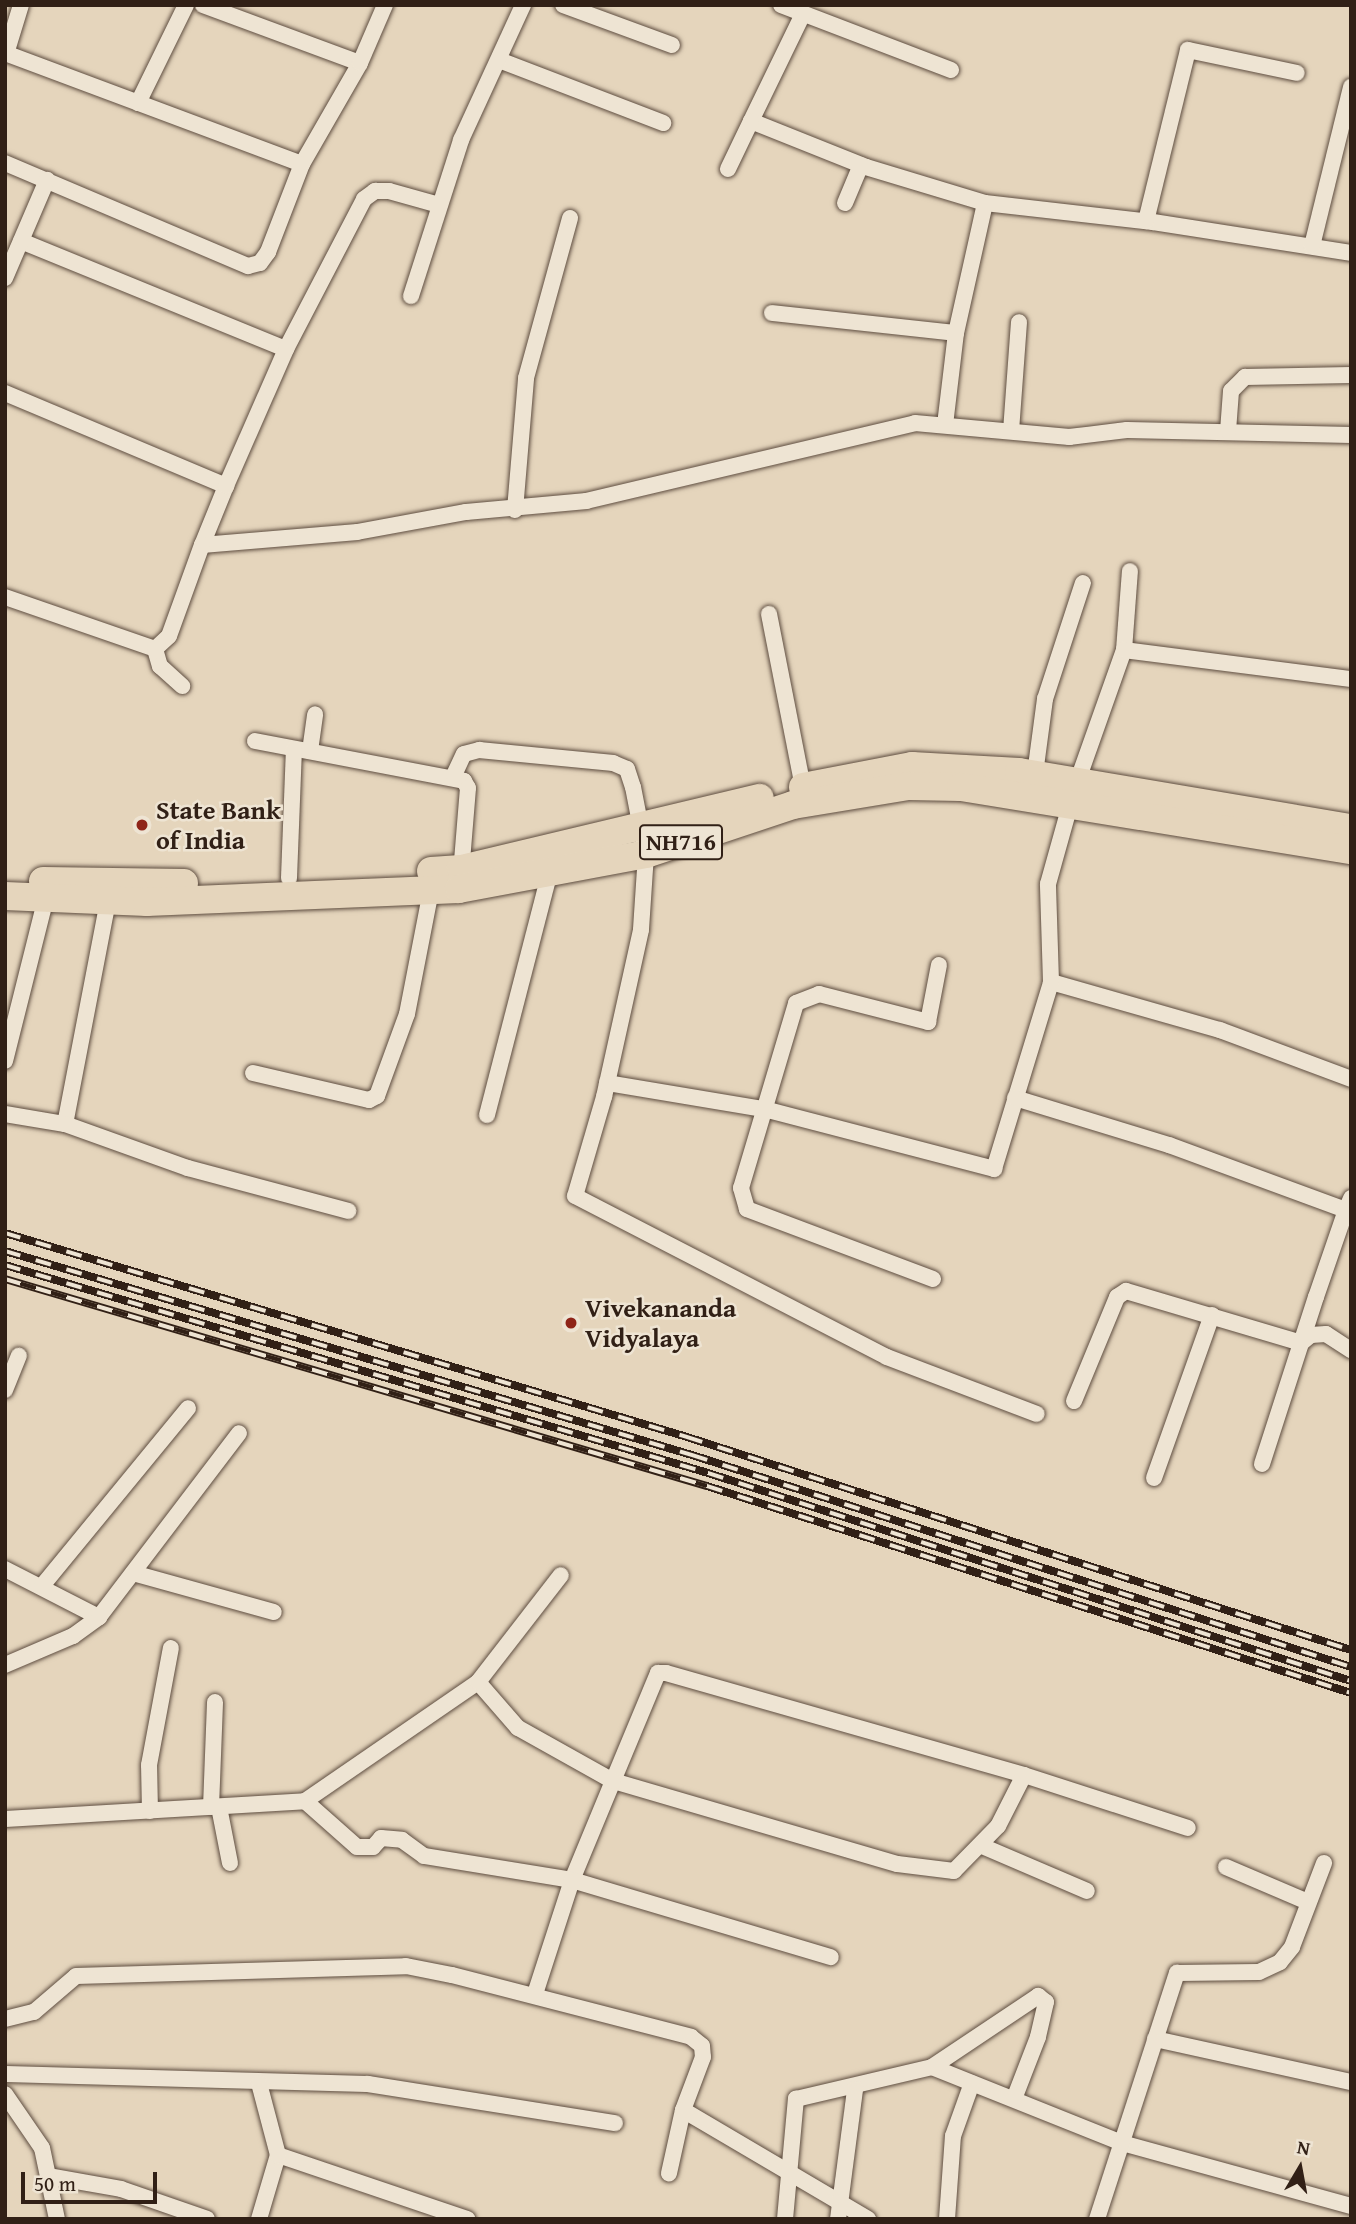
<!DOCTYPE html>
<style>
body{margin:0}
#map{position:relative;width:1356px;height:2224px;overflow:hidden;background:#e5d5bc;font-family:"Gentium Book Plus",serif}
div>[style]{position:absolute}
.roads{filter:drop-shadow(0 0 2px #5e4d40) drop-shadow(0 0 2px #5e4d40)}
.street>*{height:16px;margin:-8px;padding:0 8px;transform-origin:8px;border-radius:8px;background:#eee4d3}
.highway>*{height:28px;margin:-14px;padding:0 14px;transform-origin:14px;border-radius:14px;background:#e5d5bc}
.rail>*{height:8px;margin-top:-4px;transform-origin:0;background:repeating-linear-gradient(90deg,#eee4d3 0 16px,#312016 0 32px);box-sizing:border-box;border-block:2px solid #312016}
.dots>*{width:19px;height:19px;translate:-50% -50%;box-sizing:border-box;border:4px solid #eee4d3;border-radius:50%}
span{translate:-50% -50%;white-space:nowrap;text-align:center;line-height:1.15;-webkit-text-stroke:5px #eee4d3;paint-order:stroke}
.shield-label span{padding:2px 5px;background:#eee4d3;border:2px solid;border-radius:5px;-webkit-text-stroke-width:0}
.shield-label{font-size:24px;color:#312016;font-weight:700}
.poi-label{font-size:26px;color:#312016;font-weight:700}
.left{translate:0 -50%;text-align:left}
.frame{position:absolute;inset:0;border:7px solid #312016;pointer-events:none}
.north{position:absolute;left:1265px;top:2133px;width:70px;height:70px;-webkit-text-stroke:5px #eee4d3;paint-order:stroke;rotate:10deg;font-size:19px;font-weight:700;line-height:28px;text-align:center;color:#312016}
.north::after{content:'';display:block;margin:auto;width:24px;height:32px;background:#312016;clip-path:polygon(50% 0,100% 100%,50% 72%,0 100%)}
.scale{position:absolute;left:21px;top:2172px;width:136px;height:32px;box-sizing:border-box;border:4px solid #312016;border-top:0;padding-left:9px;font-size:21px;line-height:24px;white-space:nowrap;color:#312016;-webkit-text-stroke:5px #eee4d3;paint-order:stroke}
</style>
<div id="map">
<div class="roads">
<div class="street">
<div style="left:203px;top:5px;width:167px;rotate:20.3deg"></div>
<div style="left:563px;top:5px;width:116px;rotate:20.2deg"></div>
<div style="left:781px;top:5px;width:182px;rotate:20.9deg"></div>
<div style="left:802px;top:16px;width:117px;rotate:115.9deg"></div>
<div style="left:751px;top:121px;width:124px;rotate:21.8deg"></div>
<div style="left:866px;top:167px;width:124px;rotate:16.8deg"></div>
<div style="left:985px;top:203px;width:169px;rotate:6.5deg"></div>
<div style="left:1153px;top:222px;width:200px;rotate:8.9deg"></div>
<div style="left:5px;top:53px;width:317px;rotate:20.5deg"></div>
<div style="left:302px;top:164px;width:116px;rotate:-60.1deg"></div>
<div style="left:360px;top:63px;width:63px;rotate:-66.7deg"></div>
<div style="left:6px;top:54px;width:51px;rotate:-73deg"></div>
<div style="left:499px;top:60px;width:176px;rotate:21deg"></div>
<div style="left:138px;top:103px;width:109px;rotate:-63.9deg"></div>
<div style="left:5px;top:163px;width:264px;rotate:23deg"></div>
<div style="left:248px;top:266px;width:12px;rotate:-14deg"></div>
<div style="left:260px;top:263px;width:14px;rotate:-54deg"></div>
<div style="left:268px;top:252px;width:94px;rotate:-68.9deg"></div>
<div style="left:728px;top:169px;width:53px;rotate:-64.4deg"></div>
<div style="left:845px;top:203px;width:41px;rotate:-67.2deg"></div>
<div style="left:1146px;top:221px;width:176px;rotate:-76.2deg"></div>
<div style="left:1188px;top:50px;width:111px;rotate:11.9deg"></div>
<div style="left:21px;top:241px;width:286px;rotate:22.2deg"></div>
<div style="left:1312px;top:246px;width:164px;rotate:-76.2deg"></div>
<div style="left:5px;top:278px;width:107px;rotate:-66.8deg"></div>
<div style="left:411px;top:296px;width:164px;rotate:-72.2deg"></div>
<div style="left:461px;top:140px;width:149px;rotate:-65.3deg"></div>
<div style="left:772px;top:313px;width:185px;rotate:6.2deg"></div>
<div style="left:5px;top:393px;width:240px;rotate:22.8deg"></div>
<div style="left:226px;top:486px;width:64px;rotate:112.1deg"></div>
<div style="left:202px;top:545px;width:156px;rotate:-4.8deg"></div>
<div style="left:357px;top:532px;width:111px;rotate:-10.4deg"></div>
<div style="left:466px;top:512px;width:121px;rotate:-5.2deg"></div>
<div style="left:586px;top:501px;width:338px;rotate:-13.3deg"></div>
<div style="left:915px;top:423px;width:155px;rotate:5.2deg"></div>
<div style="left:1069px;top:437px;width:58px;rotate:-6.9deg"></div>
<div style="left:1127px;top:430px;width:224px;rotate:1.3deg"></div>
<div style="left:945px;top:425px;width:93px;rotate:-83.2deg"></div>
<div style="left:956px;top:333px;width:133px;rotate:-77.4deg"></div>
<div style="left:1011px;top:431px;width:109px;rotate:-85.8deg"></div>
<div style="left:1228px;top:431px;width:40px;rotate:-85.7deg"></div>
<div style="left:1231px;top:391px;width:20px;rotate:-45deg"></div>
<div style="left:1245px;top:377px;width:106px;rotate:-1.1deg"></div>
<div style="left:226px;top:486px;width:150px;rotate:-66.3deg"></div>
<div style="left:286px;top:349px;width:169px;rotate:-62.5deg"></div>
<div style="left:364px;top:199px;width:14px;rotate:-36deg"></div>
<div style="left:375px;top:191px;width:14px"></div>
<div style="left:389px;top:191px;width:52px;rotate:15.6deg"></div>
<div style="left:515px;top:510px;width:132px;rotate:-85.2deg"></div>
<div style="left:526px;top:378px;width:166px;rotate:-74.6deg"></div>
<div style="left:5px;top:597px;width:159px;rotate:19.1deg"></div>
<div style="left:155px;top:649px;width:19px;rotate:-43deg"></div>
<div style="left:169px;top:636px;width:97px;rotate:-70.1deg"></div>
<div style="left:769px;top:614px;width:176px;rotate:78.9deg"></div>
<div style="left:155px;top:649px;width:18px;rotate:74deg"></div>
<div style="left:160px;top:666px;width:30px;rotate:42deg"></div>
<div style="left:1124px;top:650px;width:79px;rotate:-85.7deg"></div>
<div style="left:255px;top:741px;width:213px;rotate:10.8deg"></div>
<div style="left:464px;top:781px;width:8px;rotate:60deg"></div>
<div style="left:468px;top:788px;width:86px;rotate:94.7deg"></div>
<div style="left:310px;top:751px;width:37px;rotate:-82deg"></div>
<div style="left:1035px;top:774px;width:76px;rotate:-82.4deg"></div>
<div style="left:1045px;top:699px;width:122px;rotate:-71.9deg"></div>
<div style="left:454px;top:775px;width:23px;rotate:-65deg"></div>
<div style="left:464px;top:754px;width:16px;rotate:-15deg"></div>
<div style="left:479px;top:750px;width:135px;rotate:5.5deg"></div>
<div style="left:613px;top:763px;width:15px;rotate:23deg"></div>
<div style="left:627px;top:769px;width:19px;rotate:72deg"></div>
<div style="left:633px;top:787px;width:68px;rotate:79deg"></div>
<div style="left:646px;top:854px;width:76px;rotate:93.8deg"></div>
<div style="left:641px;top:930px;width:171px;rotate:102.5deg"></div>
<div style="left:604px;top:1097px;width:103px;rotate:106.3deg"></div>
<div style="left:575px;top:1196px;width:351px;rotate:27.3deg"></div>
<div style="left:887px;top:1357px;width:160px;rotate:20.8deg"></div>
<div style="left:289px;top:878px;width:129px;rotate:-87.8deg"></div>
<div style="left:108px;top:901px;width:227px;rotate:100.9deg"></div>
<div style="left:65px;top:1124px;width:131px;rotate:19.7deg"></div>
<div style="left:188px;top:1168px;width:166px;rotate:15deg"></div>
<div style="left:1051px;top:982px;width:176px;rotate:15.9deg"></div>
<div style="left:1220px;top:1030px;width:140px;rotate:20.5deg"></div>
<div style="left:5px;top:1061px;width:168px;rotate:-75.9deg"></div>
<div style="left:253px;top:1073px;width:119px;rotate:13.1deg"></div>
<div style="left:369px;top:1100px;width:9px;rotate:-27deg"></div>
<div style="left:377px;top:1096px;width:87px;rotate:-69.9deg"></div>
<div style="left:407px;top:1014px;width:126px;rotate:-79deg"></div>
<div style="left:607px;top:1083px;width:163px;rotate:9.5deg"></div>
<div style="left:768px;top:1110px;width:234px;rotate:14.6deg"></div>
<div style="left:994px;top:1169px;width:195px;rotate:-73deg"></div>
<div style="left:1051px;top:982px;width:98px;rotate:-91.8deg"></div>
<div style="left:1048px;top:884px;width:97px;rotate:-74.4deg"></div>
<div style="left:1074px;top:791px;width:150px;rotate:-70.5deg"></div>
<div style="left:1124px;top:650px;width:229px;rotate:7.3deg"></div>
<div style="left:1015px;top:1098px;width:161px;rotate:17deg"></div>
<div style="left:1169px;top:1145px;width:189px;rotate:20.2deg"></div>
<div style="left:1346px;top:1210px;width:13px;rotate:-67deg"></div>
<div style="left:5px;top:1114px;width:61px;rotate:9.5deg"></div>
<div style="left:487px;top:1115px;width:247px;rotate:-75.5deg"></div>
<div style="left:933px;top:1279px;width:199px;rotate:-159.4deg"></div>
<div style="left:747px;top:1209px;width:22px;rotate:-106deg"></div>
<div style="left:741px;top:1188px;width:193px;rotate:-73.4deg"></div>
<div style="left:796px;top:1003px;width:25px;rotate:-21deg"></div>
<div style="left:819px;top:994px;width:113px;rotate:14.4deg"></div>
<div style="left:928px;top:1022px;width:58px;rotate:-79.1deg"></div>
<div style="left:5px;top:1390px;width:37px;rotate:-68deg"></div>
<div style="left:1074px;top:1401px;width:113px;rotate:-67.5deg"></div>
<div style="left:1117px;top:1297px;width:11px;rotate:-34deg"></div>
<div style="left:1126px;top:1291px;width:183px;rotate:16.5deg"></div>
<div style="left:1301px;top:1343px;width:13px;rotate:-39deg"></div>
<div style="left:1311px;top:1335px;width:15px;rotate:-4deg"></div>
<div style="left:1326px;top:1334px;width:30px;rotate:33deg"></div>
<div style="left:1262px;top:1464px;width:176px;rotate:-72.1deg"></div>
<div style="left:1316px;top:1297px;width:92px;rotate:-71deg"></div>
<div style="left:1346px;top:1210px;width:5px;rotate:22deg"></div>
<div style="left:1154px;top:1478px;width:173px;rotate:-70.4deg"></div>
<div style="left:5px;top:1569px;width:106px;rotate:27.1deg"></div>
<div style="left:133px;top:1573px;width:146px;rotate:15.5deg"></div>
<div style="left:42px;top:1586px;width:230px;rotate:-50.6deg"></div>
<div style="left:5px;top:1665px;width:74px;rotate:-23.1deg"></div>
<div style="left:73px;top:1636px;width:32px;rotate:-36deg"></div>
<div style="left:99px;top:1617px;width:231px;rotate:-52.7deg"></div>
<div style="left:658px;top:1673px;width:8px"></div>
<div style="left:666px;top:1673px;width:372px;rotate:15.9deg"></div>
<div style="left:1024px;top:1775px;width:57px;rotate:117deg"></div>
<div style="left:998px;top:1826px;width:63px;rotate:134.4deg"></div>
<div style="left:954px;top:1871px;width:57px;rotate:-173deg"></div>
<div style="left:897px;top:1864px;width:296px;rotate:-163.7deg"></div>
<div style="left:613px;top:1781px;width:117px;rotate:-67.4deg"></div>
<div style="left:1024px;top:1775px;width:172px;rotate:17.9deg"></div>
<div style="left:305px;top:1801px;width:69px;rotate:41.5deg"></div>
<div style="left:357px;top:1847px;width:16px"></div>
<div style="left:373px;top:1847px;width:12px;rotate:-48deg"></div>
<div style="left:381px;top:1838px;width:21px;rotate:5deg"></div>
<div style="left:402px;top:1840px;width:27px;rotate:36deg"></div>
<div style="left:424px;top:1856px;width:150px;rotate:9.2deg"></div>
<div style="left:572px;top:1880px;width:107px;rotate:-67.5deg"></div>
<div style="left:613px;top:1781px;width:109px;rotate:-150.8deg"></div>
<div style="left:518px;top:1728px;width:61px;rotate:-131deg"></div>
<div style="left:211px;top:1807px;width:105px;rotate:-87.8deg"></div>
<div style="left:219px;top:1807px;width:57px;rotate:78.9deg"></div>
<div style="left:150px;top:1811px;width:46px;rotate:-91.2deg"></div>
<div style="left:149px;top:1765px;width:119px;rotate:-79.4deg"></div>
<div style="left:5px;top:1819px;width:301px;rotate:-3.4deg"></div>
<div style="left:305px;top:1801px;width:210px;rotate:-34.5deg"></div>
<div style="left:478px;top:1682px;width:135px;rotate:-52.2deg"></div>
<div style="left:982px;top:1846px;width:114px;rotate:23.2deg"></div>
<div style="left:1226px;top:1867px;width:89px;rotate:23.1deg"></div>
<div style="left:535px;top:1994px;width:120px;rotate:-72deg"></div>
<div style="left:572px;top:1880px;width:270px;rotate:16.6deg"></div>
<div style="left:5px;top:2019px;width:30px;rotate:-14deg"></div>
<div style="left:34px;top:2012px;width:55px;rotate:-40.6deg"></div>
<div style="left:76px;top:1976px;width:330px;rotate:-1.7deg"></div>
<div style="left:406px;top:1966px;width:47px;rotate:11.1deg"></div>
<div style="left:452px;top:1975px;width:247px;rotate:14.5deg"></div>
<div style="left:691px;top:2037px;width:14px;rotate:39deg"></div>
<div style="left:702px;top:2046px;width:11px;rotate:85deg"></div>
<div style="left:703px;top:2057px;width:57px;rotate:110.7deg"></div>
<div style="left:683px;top:2110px;width:65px;rotate:102.5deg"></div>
<div style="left:1155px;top:2039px;width:201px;rotate:12.4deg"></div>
<div style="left:932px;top:2067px;width:205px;rotate:21.8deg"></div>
<div style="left:1122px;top:2143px;width:238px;rotate:15.4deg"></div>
<div style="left:5px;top:2074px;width:363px;rotate:1.6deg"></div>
<div style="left:368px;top:2084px;width:250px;rotate:9deg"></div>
<div style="left:5px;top:2094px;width:65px;rotate:55.6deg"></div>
<div style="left:42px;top:2148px;width:73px;rotate:78.1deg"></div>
<div style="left:683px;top:2110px;width:215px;rotate:30.5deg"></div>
<div style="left:278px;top:2155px;width:200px;rotate:18.7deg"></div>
<div style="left:48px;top:2176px;width:74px;rotate:10.1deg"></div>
<div style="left:121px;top:2189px;width:91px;rotate:19.2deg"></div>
<div style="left:259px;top:2219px;width:67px;rotate:-73.5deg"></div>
<div style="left:278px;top:2155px;width:74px;rotate:-104.8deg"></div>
<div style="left:785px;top:2219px;width:121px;rotate:-84.8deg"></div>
<div style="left:796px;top:2099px;width:140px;rotate:-13.2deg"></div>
<div style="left:932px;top:2067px;width:128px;rotate:-33.8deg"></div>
<div style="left:1038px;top:1996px;width:10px;rotate:37deg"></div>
<div style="left:1046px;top:2002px;width:36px;rotate:103deg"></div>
<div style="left:1038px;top:2037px;width:66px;rotate:111.2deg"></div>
<div style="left:838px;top:2219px;width:131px;rotate:-82.5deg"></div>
<div style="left:947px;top:2219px;width:83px;rotate:-85.9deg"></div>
<div style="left:953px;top:2136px;width:56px;rotate:-70.3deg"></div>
<div style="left:1097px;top:2219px;width:259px;rotate:-72deg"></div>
<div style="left:1177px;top:1973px;width:82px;rotate:-0.7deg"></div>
<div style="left:1259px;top:1972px;width:23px;rotate:-25deg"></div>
<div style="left:1280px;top:1962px;width:19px;rotate:-51deg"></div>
<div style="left:1292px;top:1947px;width:90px;rotate:-69.1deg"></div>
</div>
<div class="highway">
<div style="left:803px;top:787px;width:111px;rotate:-10.9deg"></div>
<div style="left:912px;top:766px;width:107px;rotate:3.2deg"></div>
<div style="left:1019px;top:772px;width:337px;rotate:9.6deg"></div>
<div style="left:431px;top:871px;width:30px;rotate:-4deg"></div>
<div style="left:461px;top:869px;width:307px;rotate:-13.4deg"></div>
<div style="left:43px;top:881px;width:141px;rotate:0.8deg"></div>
<div style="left:5px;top:896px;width:142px;rotate:2.4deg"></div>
<div style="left:147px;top:902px;width:312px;rotate:-2.4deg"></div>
<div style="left:459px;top:889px;width:190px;rotate:-10.6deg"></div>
<div style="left:646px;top:854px;width:155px;rotate:-18.4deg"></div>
<div style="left:793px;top:805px;width:117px;rotate:-9.4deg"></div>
<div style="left:908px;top:786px;width:53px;rotate:1.1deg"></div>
<div style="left:961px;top:787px;width:395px;rotate:9.2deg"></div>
</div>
</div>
<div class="rail">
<div style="left:5px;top:1233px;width:712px;rotate:16.65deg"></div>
<div style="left:687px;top:1437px;width:697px;rotate:17.79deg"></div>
<div style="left:5px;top:1251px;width:717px;rotate:16.54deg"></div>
<div style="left:692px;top:1455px;width:692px;rotate:17.83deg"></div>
<div style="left:5px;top:1265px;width:733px;rotate:16.48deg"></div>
<div style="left:708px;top:1473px;width:676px;rotate:17.93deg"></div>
<div style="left:5px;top:1279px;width:732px;rotate:16.43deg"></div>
<div style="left:707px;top:1486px;width:676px;rotate:17.82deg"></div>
</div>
<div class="dots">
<div style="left:142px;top:825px;background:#8f2418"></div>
<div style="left:571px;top:1323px;background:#8f2418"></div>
</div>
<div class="shield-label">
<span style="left:681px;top:842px">NH716</span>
</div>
<div class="poi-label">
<span class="left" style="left:156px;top:825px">State Bank<br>of India</span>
<span class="left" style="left:585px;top:1323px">Vivekananda<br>Vidyalaya</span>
</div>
<div class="frame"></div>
<div class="north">N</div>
<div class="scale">50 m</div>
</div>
